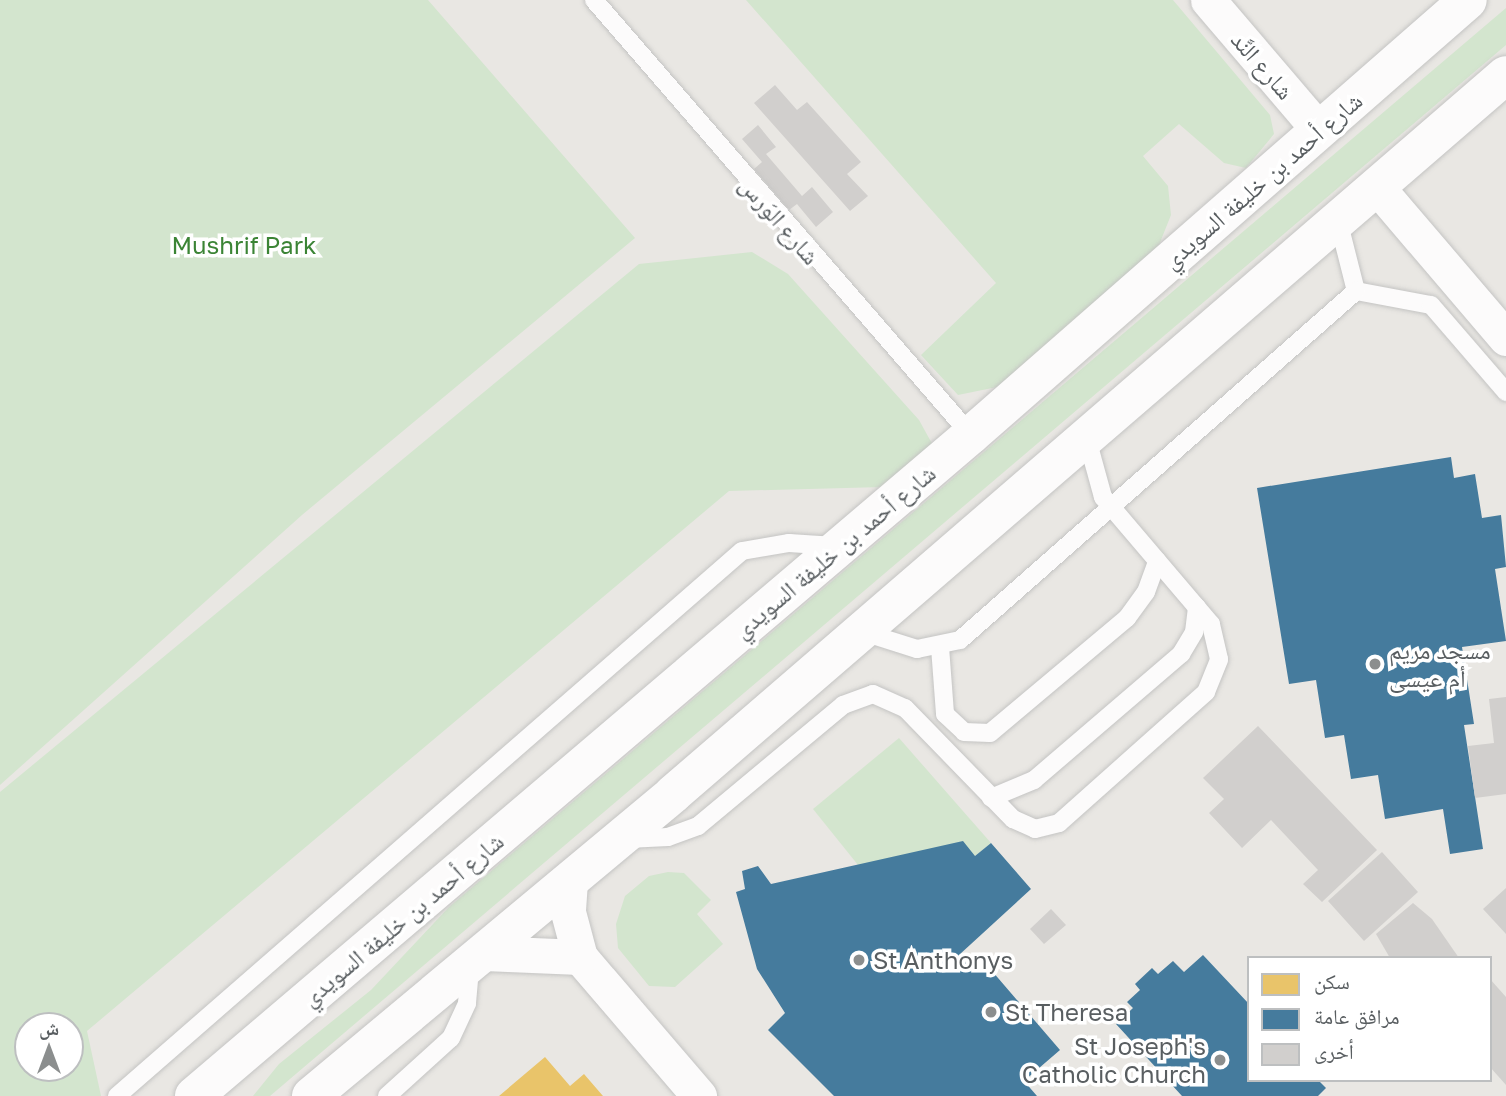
<!DOCTYPE html>
<meta charset="utf-8">
<style>
body{margin:0}
#map{position:relative;width:1506px;height:1096px;overflow:hidden;background:#e9e7e3;font-family:"Golos Text","Noto Naskh Arabic",sans-serif}
div>[style]{position:absolute}
.green>*{inset:0;background:#d3e5ce}
.homes>*{inset:0;background:#e9c46a}
.public>*{inset:0;background:#457b9d}
.building>*{inset:0;background:#d1cfcd}
.roads{filter:drop-shadow(0 0 2px #c4c4c3) drop-shadow(0 0 2px #c4c4c3)}
.lane>*{height:18px;margin:-9px;padding:0 9px;transform-origin:9px;border-radius:9px;background:#fcfbfb}
.street>*{height:35px;margin:-17.5px;padding:0 17.5px;transform-origin:17.5px;border-radius:17.5px;background:#fcfbfb}
.secondary>*{height:38px;margin:-19px;padding:0 19px;transform-origin:19px;border-radius:19px;background:#fcfbfb}
.dots>*{width:19px;height:19px;translate:-50% -50%;box-sizing:border-box;border:4px solid #fff;border-radius:50%}
span{translate:-50% -50%;white-space:nowrap;text-align:center;line-height:1.15;-webkit-text-stroke:7px #fff;paint-order:stroke}
.street-label{font-size:24px;color:#595e61}
.park-label{font-size:24px;color:#3b8435}
.poi-label{font-size:24px;color:#595e61}
.left{translate:0 -50%;text-align:left}
.right{translate:-100% -50%;text-align:right}
.legend{position:absolute;left:1247px;top:956px;width:245px;height:126px;box-sizing:border-box;background:#fff;border:2px solid #bdbfc0;margin:0;padding:9px 12px;list-style:none;font-size:21px;color:#595e61}
.legend li{display:flex;align-items:center;gap:14px;height:35px}
.legend b{width:35px;border:2px solid #bdbfc0}
.north{position:absolute;left:14px;top:1012px;width:70px;height:70px;box-sizing:border-box;background:#fff;border:2px solid #bdbfc0;border-radius:50%;rotate:0deg;font-size:19px;font-weight:700;line-height:28px;text-align:center;color:#595e61}
.north::after{content:'';display:block;margin:auto;width:24px;height:32px;background:#8b8e8e;clip-path:polygon(50% 0,100% 100%,50% 72%,0 100%)}
</style>
<div id="map">
<div class="green">
<div style="clip-path:polygon(0 0,428px 0,635px 238px,302px 515px,0 785px)"></div>
<div style="clip-path:polygon(746px 0,1173px 0,1270px 115px,1274px 134px,1246px 168px,1224px 163px,1179px 124px,1143px 156px,1168px 186px,1171px 215px,1159px 245px,1002px 386px,958px 395px,921px 355px,996px 283px)"></div>
<div style="clip-path:polygon(1506px 8px,1506px 45px,270px 1096px,253px 1096px,279px 1064px,371px 990px,449px 907px)"></div>
<div style="clip-path:polygon(evenodd,752px 252px,788px 274px,919px 420px,935px 449px,883px 487px,729px 491px,87px 1031px,101px 1096px,0 1096px,0 792px,639px 264px,752px 252px,28px 1026px,70px 1026px,70px 1068px,28px 1068px,28px 1026px)"></div>
<div style="clip-path:polygon(899px 738px,991px 843px,975px 856px,858px 865px,813px 809px)"></div>
<div style="clip-path:polygon(668px 872px,684px 873px,711px 900px,697px 914px,723px 944px,675px 987px,649px 986px,618px 948px,616px 924px,625px 896px,649px 876px)"></div>
</div>
<div class="homes">
<div style="clip-path:polygon(545px 1057px,570px 1086px,584px 1074px,603px 1096px,499px 1096px)"></div>
</div>
<div class="public">
<div style="clip-path:polygon(1451px 457px,1454px 478px,1475px 474px,1482px 518px,1501px 515px,1506px 567px,1495px 569px,1506px 641px,1462px 647px,1474px 724px,1464px 725px,1483px 849px,1450px 854px,1443px 809px,1385px 819px,1378px 775px,1351px 779px,1344px 735px,1325px 738px,1316px 680px,1289px 684px,1257px 488px)"></div>
<div style="clip-path:polygon(963px 841px,975px 856px,991px 843px,1031px 889px,959px 955px,968px 966px,980px 957px,1060px 1050px,1024px 1081px,1037px 1096px,834px 1096px,768px 1030px,785px 1013px,757px 969px,736px 892px,745px 889px,742px 871px,758px 866px,771px 884px)"></div>
<div style="clip-path:polygon(1203px 955px,1249px 1004px,1249px 1080px,1318px 1080px,1326px 1088px,1318px 1096px,1182px 1096px,1116px 1024px,1133px 1008px,1127px 1002px,1140px 990px,1135px 984px,1152px 968px,1158px 974px,1173px 961px,1184px 972px)"></div>
</div>
<div class="building">
<div style="clip-path:polygon(775px 85px,797px 110px,807px 102px,861px 162px,847px 174px,868px 196px,850px 211px,754px 103px)"></div>
<div style="clip-path:polygon(758px 125px,776px 147px,766px 154px,802px 196px,812px 187px,833px 212px,816px 227px,797px 204px,789px 210px,754px 169px,762px 162px,742px 139px)"></div>
<div style="clip-path:polygon(1506px 697px,1506px 794px,1475px 798px,1468px 746px,1494px 743px,1489px 699px)"></div>
<div style="clip-path:polygon(1258px 726px,1377px 850px,1322px 902px,1303px 884px,1318px 870px,1271px 820px,1242px 848px,1209px 813px,1224px 799px,1203px 778px)"></div>
<div style="clip-path:polygon(1382px 852px,1418px 892px,1364px 941px,1328px 901px)"></div>
<div style="clip-path:polygon(1506px 888px,1506px 934px,1483px 909px)"></div>
<div style="clip-path:polygon(1413px 903px,1432px 919px,1459px 958px,1390px 958px,1376px 934px)"></div>
<div style="clip-path:polygon(1051px 909px,1066px 925px,1044px 944px,1030px 929px)"></div>
<div style="clip-path:polygon(1490px 979px,1506px 997px,1506px 1085px,1490px 1067px)"></div>
</div>
<div class="roads">
<div class="lane">
<div style="left:594px;top:0;width:576px;rotate:49.09deg"></div>
<div style="left:1338px;top:220px;width:73px;rotate:75.8deg"></div>
<div style="left:1356px;top:291px;width:76px;rotate:10.6deg"></div>
<div style="left:1431px;top:305px;width:115px;rotate:49.2deg"></div>
<div style="left:860px;top:631px;width:60px;rotate:17.5deg"></div>
<div style="left:917px;top:649px;width:44px;rotate:-11.8deg"></div>
<div style="left:960px;top:640px;width:528px;rotate:-41.39deg"></div>
<div style="left:940px;top:647px;width:67px;rotate:85.7deg"></div>
<div style="left:945px;top:714px;width:26px;rotate:43deg"></div>
<div style="left:964px;top:732px;width:26px;rotate:2deg"></div>
<div style="left:990px;top:733px;width:179px;rotate:-40deg"></div>
<div style="left:1127px;top:618px;width:32px;rotate:-54deg"></div>
<div style="left:1146px;top:592px;width:33px;rotate:-70deg"></div>
<div style="left:991px;top:798px;width:47px;rotate:-22.7deg"></div>
<div style="left:1034px;top:780px;width:194px;rotate:-40.6deg"></div>
<div style="left:1181px;top:654px;width:26px;rotate:-59deg"></div>
<div style="left:1194px;top:632px;width:25px;rotate:-83deg"></div>
<div style="left:627px;top:839px;width:41px;rotate:-2.8deg"></div>
<div style="left:668px;top:837px;width:32px;rotate:-20deg"></div>
<div style="left:698px;top:826px;width:189px;rotate:-39.8deg"></div>
<div style="left:843px;top:705px;width:32px;rotate:-20deg"></div>
<div style="left:873px;top:694px;width:35px;rotate:24deg"></div>
<div style="left:905px;top:708px;width:155px;rotate:45.8deg"></div>
<div style="left:1013px;top:819px;width:24px;rotate:24deg"></div>
<div style="left:1035px;top:829px;width:25px;rotate:-14deg"></div>
<div style="left:1059px;top:823px;width:197px;rotate:-41.7deg"></div>
<div style="left:1206px;top:692px;width:35px;rotate:-68deg"></div>
<div style="left:1219px;top:659px;width:36px;rotate:-103deg"></div>
<div style="left:1211px;top:624px;width:167px;rotate:-130.4deg"></div>
<div style="left:1103px;top:497px;width:60px;rotate:-105.4deg"></div>
<div style="left:117px;top:1096px;width:829px;rotate:-41.09deg"></div>
<div style="left:742px;top:551px;width:48px;rotate:-9.7deg"></div>
<div style="left:789px;top:543px;width:46px;rotate:3.7deg"></div>
<div style="left:387px;top:1096px;width:86px;rotate:-42.2deg"></div>
<div style="left:451px;top:1038px;width:38px;rotate:-65deg"></div>
<div style="left:467px;top:1003px;width:35px;rotate:-85deg"></div>
</div>
<div class="street">
<div style="left:1208px;top:0;width:171px;rotate:49.5deg"></div>
<div style="left:1376px;top:186px;width:200px;rotate:49.5deg"></div>
<div style="left:570px;top:881px;width:31px;rotate:94deg"></div>
<div style="left:568px;top:912px;width:47px;rotate:75.1deg"></div>
<div style="left:580px;top:957px;width:183px;rotate:49.4deg"></div>
<div style="left:484px;top:953px;width:96px;rotate:2.4deg"></div>
</div>
<div class="secondary">
<div style="left:194px;top:1096px;width:1020px;rotate:-40.39deg"></div>
<div style="left:971px;top:435px;width:660px;rotate:-41.19deg"></div>
<div style="left:311px;top:1096px;width:471px;rotate:-39.8deg"></div>
<div style="left:673px;top:794px;width:1100px;rotate:-40.8deg"></div>
</div>
</div>
<div class="dots">
<div style="left:1375px;top:664px;background:#8b8e8e"></div>
<div style="left:859px;top:960px;background:#8b8e8e"></div>
<div style="left:991px;top:1012px;background:#8b8e8e"></div>
<div style="left:1220px;top:1060px;background:#8b8e8e"></div>
</div>
<div class="street-label">
<span style="left:1263px;top:65px;rotate:49deg">شارع النَّد</span>
<span style="left:1262px;top:180px;rotate:-41deg">شارع أحمد بن خليفة السويدي</span>
<span style="left:780px;top:220px;rotate:49deg">شارع الوَرس</span>
<span style="left:834px;top:551px;rotate:-40deg">شارع أحمد بن خليفة السويدي</span>
<span style="left:402px;top:919px;rotate:-40deg">شارع أحمد بن خليفة السويدي</span>
</div>
<div class="park-label">
<span style="left:244px;top:245px">Mushrif Park</span>
</div>
<div class="poi-label">
<span class="left" style="left:1389px;top:664px">مسجد مريم<br>أم عيسى</span>
<span class="left" style="left:873px;top:960px">St Anthonys</span>
<span class="left" style="left:1005px;top:1012px">St Theresa</span>
<span class="right" style="left:1206px;top:1060px">St Joseph's<br>Catholic Church</span>
</div>
<ul class="legend">
<li><b style="height:19px;background:#e9c46a"></b>سكن</li>
<li><b style="height:19px;background:#457b9d"></b>مرافق عامة</li>
<li><b style="height:19px;background:#d1cfcd"></b>أخرى</li>
</ul>
<div class="north">ش</div>
</div>
